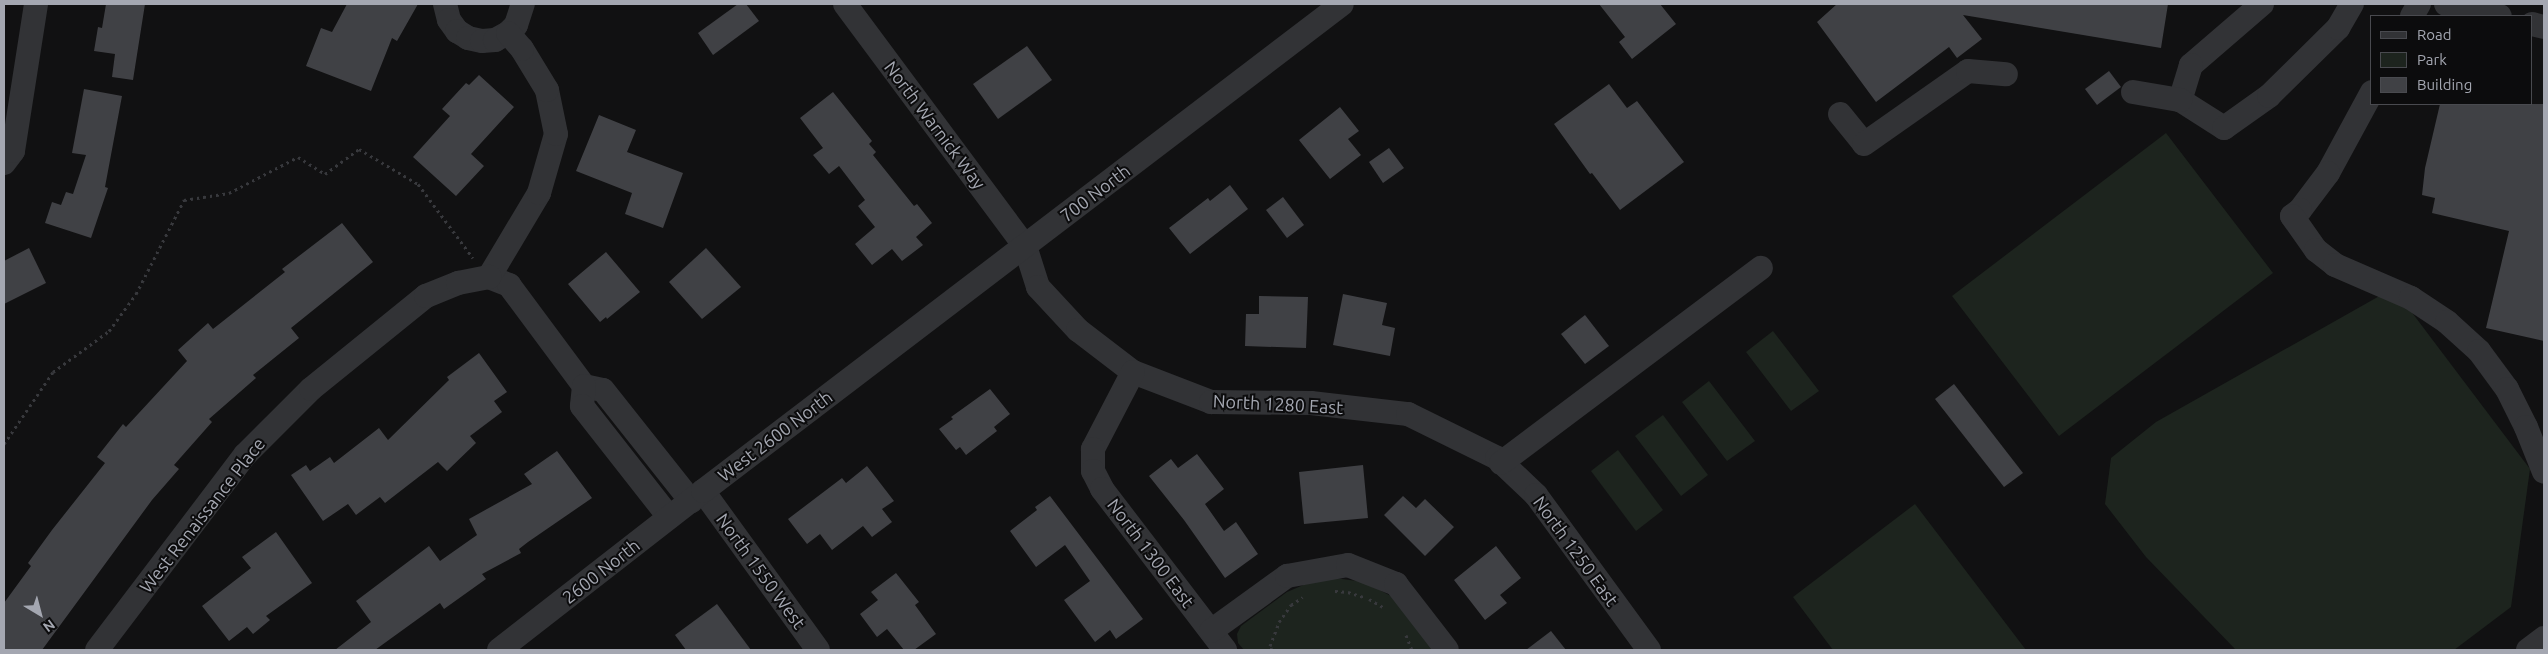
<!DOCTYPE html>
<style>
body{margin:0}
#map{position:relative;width:2548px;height:654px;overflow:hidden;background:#111112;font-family:Ubuntu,sans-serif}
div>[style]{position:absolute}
.green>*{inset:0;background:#1d241e}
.building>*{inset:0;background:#404145}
.path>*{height:3px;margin-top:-1.5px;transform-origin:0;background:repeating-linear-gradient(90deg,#38393d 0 2.5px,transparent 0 6.5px)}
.minor>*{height:24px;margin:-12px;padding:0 12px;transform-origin:12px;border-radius:12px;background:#323336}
span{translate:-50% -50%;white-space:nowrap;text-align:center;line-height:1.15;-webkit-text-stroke:4px #0c0c0d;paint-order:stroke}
.street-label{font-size:18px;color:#a4a7b1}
.frame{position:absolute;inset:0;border:5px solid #a4a7b1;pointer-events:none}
.legend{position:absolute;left:2370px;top:15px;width:162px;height:90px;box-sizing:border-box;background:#0c0c0d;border:1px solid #494a4f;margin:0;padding:6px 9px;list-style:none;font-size:15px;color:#a4a7b1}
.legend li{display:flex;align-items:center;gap:10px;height:25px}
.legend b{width:25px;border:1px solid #494a4f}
.north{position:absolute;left:15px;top:589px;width:50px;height:50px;-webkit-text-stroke:4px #0c0c0d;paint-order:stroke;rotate:143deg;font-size:14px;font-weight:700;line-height:20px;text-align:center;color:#a4a7b1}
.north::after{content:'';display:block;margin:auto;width:18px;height:22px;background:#a4a7b1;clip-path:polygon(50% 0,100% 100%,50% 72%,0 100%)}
</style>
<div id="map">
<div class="green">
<div style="clip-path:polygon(2166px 133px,2273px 273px,2059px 436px,1952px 296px)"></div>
<div style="clip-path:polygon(2383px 294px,2407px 306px,2530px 469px,2511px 607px,2454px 650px,2236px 650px,2146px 557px,2105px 504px,2111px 458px,2156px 422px)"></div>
<div style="clip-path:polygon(1773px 331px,1819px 391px,1791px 411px,1746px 352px)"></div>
<div style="clip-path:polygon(1709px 381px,1755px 441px,1727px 461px,1682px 402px)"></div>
<div style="clip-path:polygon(1663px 415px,1708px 475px,1681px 496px,1635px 436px)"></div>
<div style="clip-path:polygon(1618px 450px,1663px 510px,1636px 531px,1591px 471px)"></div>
<div style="clip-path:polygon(1915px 504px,2026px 650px,1833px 650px,1793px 597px)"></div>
<div style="clip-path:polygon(1335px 578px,1364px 582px,1391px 596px,1436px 650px,1244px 650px,1238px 643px,1237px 634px,1241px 626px,1287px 592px,1308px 583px)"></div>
</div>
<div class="building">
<div style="clip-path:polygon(106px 4px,145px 4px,133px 80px,112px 77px,115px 54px,94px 51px,98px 27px,102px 28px)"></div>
<div style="clip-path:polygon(347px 4px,418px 4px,397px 41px,392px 38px,371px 91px,306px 66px,321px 28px,332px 32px)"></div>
<div style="clip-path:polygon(738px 4px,746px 4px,759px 21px,713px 55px,698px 33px)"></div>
<div style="clip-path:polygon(1599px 4px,1660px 4px,1676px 24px,1632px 59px,1619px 42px,1625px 37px)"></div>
<div style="clip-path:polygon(1837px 4px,2168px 4px,2161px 48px,1963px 15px,1982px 39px,1957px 58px,1949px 47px,1876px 102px,1817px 22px)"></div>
<div style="clip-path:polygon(1027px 46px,1052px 80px,998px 119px,973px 84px)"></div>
<div style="clip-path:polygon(2109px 71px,2121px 87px,2097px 105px,2085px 89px)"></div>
<div style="clip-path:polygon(479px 75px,514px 107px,471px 154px,484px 166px,456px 196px,413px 157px,450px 116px,442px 109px,466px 83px,469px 85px)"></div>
<div style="clip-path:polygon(1609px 84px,1627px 108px,1637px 101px,1684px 162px,1620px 210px,1592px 173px,1590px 174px,1554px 124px)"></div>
<div style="clip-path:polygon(84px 89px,122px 96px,105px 187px,108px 188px,91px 238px,45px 223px,52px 202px,61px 205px,66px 192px,73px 194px,86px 155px,72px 153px)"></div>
<div style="clip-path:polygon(833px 92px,872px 141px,869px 144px,876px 152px,873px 155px,914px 206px,917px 204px,932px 223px,916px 237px,923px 245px,902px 261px,892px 249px,872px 265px,855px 244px,875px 227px,858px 206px,865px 200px,839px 166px,829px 174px,813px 155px,823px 148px,800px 118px)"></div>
<div style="clip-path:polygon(2440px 104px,2544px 104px,2544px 341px,2486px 328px,2509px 231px,2432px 213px,2435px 198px,2422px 195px,2425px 168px)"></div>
<div style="clip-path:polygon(1340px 107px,1359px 131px,1348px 139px,1361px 155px,1330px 179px,1299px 140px)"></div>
<div style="clip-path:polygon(599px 115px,636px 130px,627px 152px,683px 173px,663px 228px,625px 214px,632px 193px,576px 171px)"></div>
<div style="clip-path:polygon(1389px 148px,1404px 168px,1383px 183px,1369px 162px)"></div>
<div style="clip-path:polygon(1230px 185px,1248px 209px,1190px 254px,1169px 228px,1208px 198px,1210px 201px)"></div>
<div style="clip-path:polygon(1283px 197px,1304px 225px,1287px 238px,1266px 210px)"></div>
<div style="clip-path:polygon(342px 223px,373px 262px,291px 328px,299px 338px,253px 375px,256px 378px,209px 419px,212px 422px,174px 465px,179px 469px,152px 500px,42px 650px,4px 650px,4px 603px,31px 566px,28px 563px,52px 530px,105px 463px,97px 457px,123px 424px,126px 427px,187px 361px,178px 350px,208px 323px,213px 329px,285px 272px,282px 269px)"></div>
<div style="clip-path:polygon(29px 248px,46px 283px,4px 304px,4px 261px)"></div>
<div style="clip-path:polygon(706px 248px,741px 287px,702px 319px,669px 282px)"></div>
<div style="clip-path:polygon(606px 252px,640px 292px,607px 319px,606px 317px,600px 322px,568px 284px)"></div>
<div style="clip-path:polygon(1343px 294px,1387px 303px,1382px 325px,1395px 328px,1390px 356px,1333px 345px)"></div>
<div style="clip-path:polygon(1259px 296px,1308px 297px,1306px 348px,1245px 346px,1246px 314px,1259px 314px)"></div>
<div style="clip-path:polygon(1585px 315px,1609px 346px,1585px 364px,1561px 334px)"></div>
<div style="clip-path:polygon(479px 353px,507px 392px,494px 401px,502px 412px,470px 436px,476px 443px,447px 471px,438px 462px,385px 503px,380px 497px,356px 515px,348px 504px,323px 521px,291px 475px,306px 465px,310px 471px,330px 457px,334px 463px,379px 428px,388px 440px,449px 380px,447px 377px)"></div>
<div style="clip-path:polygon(1954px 384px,2023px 473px,2004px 487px,1935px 399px)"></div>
<div style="clip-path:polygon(990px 389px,1010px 414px,994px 427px,997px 431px,966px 455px,960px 447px,956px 450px,939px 429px,953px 419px,951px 417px)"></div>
<div style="clip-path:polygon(557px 451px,592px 498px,528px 542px,519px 549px,521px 553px,482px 574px,486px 579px,444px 609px,440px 603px,375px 650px,335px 650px,371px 622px,356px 601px,429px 546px,440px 561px,477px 535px,469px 519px,532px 484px,524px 474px)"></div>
<div style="clip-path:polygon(1197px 454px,1224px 489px,1205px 504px,1224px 531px,1236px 522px,1258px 554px,1225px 578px,1184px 520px,1149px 476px,1171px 459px,1178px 468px)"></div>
<div style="clip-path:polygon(1363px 465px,1368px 518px,1304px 524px,1299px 472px)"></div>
<div style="clip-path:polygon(867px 466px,894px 501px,882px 509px,892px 522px,872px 537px,863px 526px,832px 550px,820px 534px,807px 544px,788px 519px,842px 478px,846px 483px)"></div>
<div style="clip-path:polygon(1050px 496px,1143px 619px,1116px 639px,1110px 630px,1095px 642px,1064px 600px,1090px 581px,1065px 545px,1036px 567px,1010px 531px,1037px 510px,1035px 507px)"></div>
<div style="clip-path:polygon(1403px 496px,1416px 508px,1425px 499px,1454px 527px,1425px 556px,1384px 515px)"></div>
<div style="clip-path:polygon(276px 532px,312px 583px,266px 616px,270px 620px,253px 634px,247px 627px,229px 641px,202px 606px,251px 568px,242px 557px)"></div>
<div style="clip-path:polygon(1496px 546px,1521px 578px,1500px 595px,1507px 603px,1485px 620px,1454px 580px)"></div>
<div style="clip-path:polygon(896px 573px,919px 602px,915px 605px,936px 634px,914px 650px,904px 650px,887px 629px,877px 637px,860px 614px,878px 600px,871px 592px)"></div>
<div style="clip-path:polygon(717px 604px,751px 650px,686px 650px,675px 635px)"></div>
<div style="clip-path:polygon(1551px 631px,1566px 650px,1526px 650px)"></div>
</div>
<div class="path">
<div style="left:4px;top:444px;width:87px;rotate:-55.8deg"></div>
<div style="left:53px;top:372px;width:69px;rotate:-36.2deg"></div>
<div style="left:109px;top:331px;width:46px;rotate:-53.9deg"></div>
<div style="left:136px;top:294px;width:106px;rotate:-62.9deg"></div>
<div style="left:184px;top:200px;width:46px;rotate:-8.8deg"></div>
<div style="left:229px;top:193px;width:78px;rotate:-27.6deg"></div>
<div style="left:298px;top:157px;width:32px;rotate:32deg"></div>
<div style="left:325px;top:174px;width:42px;rotate:-36.3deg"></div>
<div style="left:359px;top:149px;width:69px;rotate:30.7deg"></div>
<div style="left:418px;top:184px;width:92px;rotate:53.4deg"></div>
<div style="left:1335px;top:591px;width:13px;rotate:4deg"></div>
<div style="left:1348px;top:592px;width:16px;rotate:18deg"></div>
<div style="left:1369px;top:599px;width:16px;rotate:30deg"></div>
<div style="left:1406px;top:635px;width:16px;rotate:68deg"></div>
<div style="left:1272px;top:650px;width:4px;rotate:-117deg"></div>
<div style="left:1270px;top:646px;width:26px;rotate:-69deg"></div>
<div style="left:1279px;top:622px;width:21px;rotate:-55deg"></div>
<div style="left:1291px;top:605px;width:14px;rotate:-34deg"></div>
</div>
<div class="minor">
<div style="left:445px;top:4px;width:16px;rotate:76deg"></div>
<div style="left:449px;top:20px;width:14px;rotate:54deg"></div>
<div style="left:457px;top:31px;width:13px;rotate:32deg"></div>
<div style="left:468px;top:38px;width:14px;rotate:12deg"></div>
<div style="left:482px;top:41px;width:13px;rotate:-4deg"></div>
<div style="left:495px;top:40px;width:15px;rotate:-28deg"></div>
<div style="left:508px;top:33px;width:11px;rotate:-45deg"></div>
<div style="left:516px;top:25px;width:22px;rotate:-72deg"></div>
<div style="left:845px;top:4px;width:302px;rotate:53.4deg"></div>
<div style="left:1025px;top:246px;width:43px;rotate:72.4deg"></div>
<div style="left:1038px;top:287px;width:59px;rotate:47.1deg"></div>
<div style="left:1078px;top:330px;width:69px;rotate:37.4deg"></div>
<div style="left:1133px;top:372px;width:84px;rotate:21deg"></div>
<div style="left:1211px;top:402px;width:100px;rotate:0.6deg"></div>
<div style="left:1311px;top:403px;width:98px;rotate:6.5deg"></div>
<div style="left:1408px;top:414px;width:99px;rotate:26.3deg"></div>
<div style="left:1497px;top:458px;width:54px;rotate:43.5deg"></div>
<div style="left:1536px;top:495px;width:192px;rotate:53.9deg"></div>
<div style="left:2262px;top:4px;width:94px;rotate:139.3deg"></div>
<div style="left:2191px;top:65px;width:37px;rotate:107deg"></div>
<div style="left:2180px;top:100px;width:52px;rotate:32.5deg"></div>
<div style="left:2224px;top:128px;width:55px;rotate:-35.4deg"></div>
<div style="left:2269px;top:96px;width:97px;rotate:-44.6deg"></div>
<div style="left:2338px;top:28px;width:28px;rotate:-60deg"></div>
<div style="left:2446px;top:4px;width:55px;rotate:12.5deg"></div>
<div style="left:2412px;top:16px;width:14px;rotate:-60deg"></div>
<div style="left:2532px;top:24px;width:12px;rotate:14deg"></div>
<div style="left:2133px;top:92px;width:48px;rotate:9.7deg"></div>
<div style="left:2372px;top:92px;width:92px;rotate:118.5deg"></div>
<div style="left:2328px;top:173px;width:46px;rotate:127.1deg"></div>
<div style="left:2300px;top:210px;width:10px;rotate:143deg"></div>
<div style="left:2292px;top:216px;width:42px;rotate:54.8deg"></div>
<div style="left:2316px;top:250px;width:24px;rotate:38deg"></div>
<div style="left:2335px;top:265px;width:83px;rotate:23.5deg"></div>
<div style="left:2411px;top:298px;width:43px;rotate:33.7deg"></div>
<div style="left:2447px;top:322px;width:43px;rotate:42.2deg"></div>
<div style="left:2479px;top:351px;width:47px;rotate:53.6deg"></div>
<div style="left:2507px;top:389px;width:42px;rotate:63.4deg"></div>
<div style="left:2526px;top:427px;width:48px;rotate:68.2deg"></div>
<div style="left:1840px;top:114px;width:38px;rotate:51deg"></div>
<div style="left:1864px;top:144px;width:127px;rotate:-35.1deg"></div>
<div style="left:1968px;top:71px;width:38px;rotate:5deg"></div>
<div style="left:4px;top:163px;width:15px;rotate:-53deg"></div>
<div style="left:13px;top:151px;width:149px;rotate:-81.1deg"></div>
<div style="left:489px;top:277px;width:22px;rotate:22deg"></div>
<div style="left:509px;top:285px;width:126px;rotate:53.4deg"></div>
<div style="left:584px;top:386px;width:19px;rotate:12deg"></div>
<div style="left:603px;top:390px;width:142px;rotate:51.6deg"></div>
<div style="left:489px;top:277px;width:98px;rotate:-59.2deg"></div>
<div style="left:539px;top:193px;width:61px;rotate:-73.9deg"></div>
<div style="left:556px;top:134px;width:45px;rotate:-101.6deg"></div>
<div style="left:547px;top:90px;width:48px;rotate:-121.4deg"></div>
<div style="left:522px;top:49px;width:21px;rotate:-131deg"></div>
<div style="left:1133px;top:372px;width:87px;rotate:117.5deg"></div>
<div style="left:1093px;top:449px;width:22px;rotate:90deg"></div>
<div style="left:1093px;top:471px;width:20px;rotate:63deg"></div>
<div style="left:1102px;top:489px;width:203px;rotate:52.6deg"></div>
<div style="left:584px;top:386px;width:20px;rotate:96deg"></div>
<div style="left:582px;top:406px;width:141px;rotate:51.9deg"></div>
<div style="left:1501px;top:463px;width:325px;rotate:-36.9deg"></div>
<div style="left:703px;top:491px;width:196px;rotate:54.1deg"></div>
<div style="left:1211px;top:631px;width:94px;rotate:-35.9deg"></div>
<div style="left:1287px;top:576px;width:62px;rotate:-10.2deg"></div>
<div style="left:1348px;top:565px;width:52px;rotate:21.6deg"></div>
<div style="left:1396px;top:584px;width:83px;rotate:52.3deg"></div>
<div style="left:97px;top:650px;width:245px;rotate:-52.8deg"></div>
<div style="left:245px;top:455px;width:93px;rotate:-45deg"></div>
<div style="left:311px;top:389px;width:148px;rotate:-39deg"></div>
<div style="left:426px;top:296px;width:35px;rotate:-22deg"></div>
<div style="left:458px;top:283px;width:32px;rotate:-11deg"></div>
<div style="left:499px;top:650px;width:259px;rotate:-37.9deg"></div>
<div style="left:703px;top:491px;width:803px;rotate:-37.31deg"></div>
<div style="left:2528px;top:650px;width:20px;rotate:-37deg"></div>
</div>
<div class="street-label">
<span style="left:935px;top:125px;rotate:53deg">North Warnick Way</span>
<span style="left:1095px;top:193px;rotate:-37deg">700 North</span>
<span style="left:1278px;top:404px;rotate:3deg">North 1280 East</span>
<span style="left:775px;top:436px;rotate:-37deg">West 2600 North</span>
<span style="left:202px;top:515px;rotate:-52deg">West Renaissance Place</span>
<span style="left:1576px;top:551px;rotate:54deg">North 1250 East</span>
<span style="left:1151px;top:553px;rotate:53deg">North 1300 East</span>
<span style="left:601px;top:571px;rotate:-38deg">2600 North</span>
<span style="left:761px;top:571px;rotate:54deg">North 1550 West</span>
</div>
<div class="frame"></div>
<ul class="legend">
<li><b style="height:6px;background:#323336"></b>Road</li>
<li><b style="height:14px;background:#1d241e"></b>Park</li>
<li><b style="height:14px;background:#404145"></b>Building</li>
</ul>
<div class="north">N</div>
</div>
